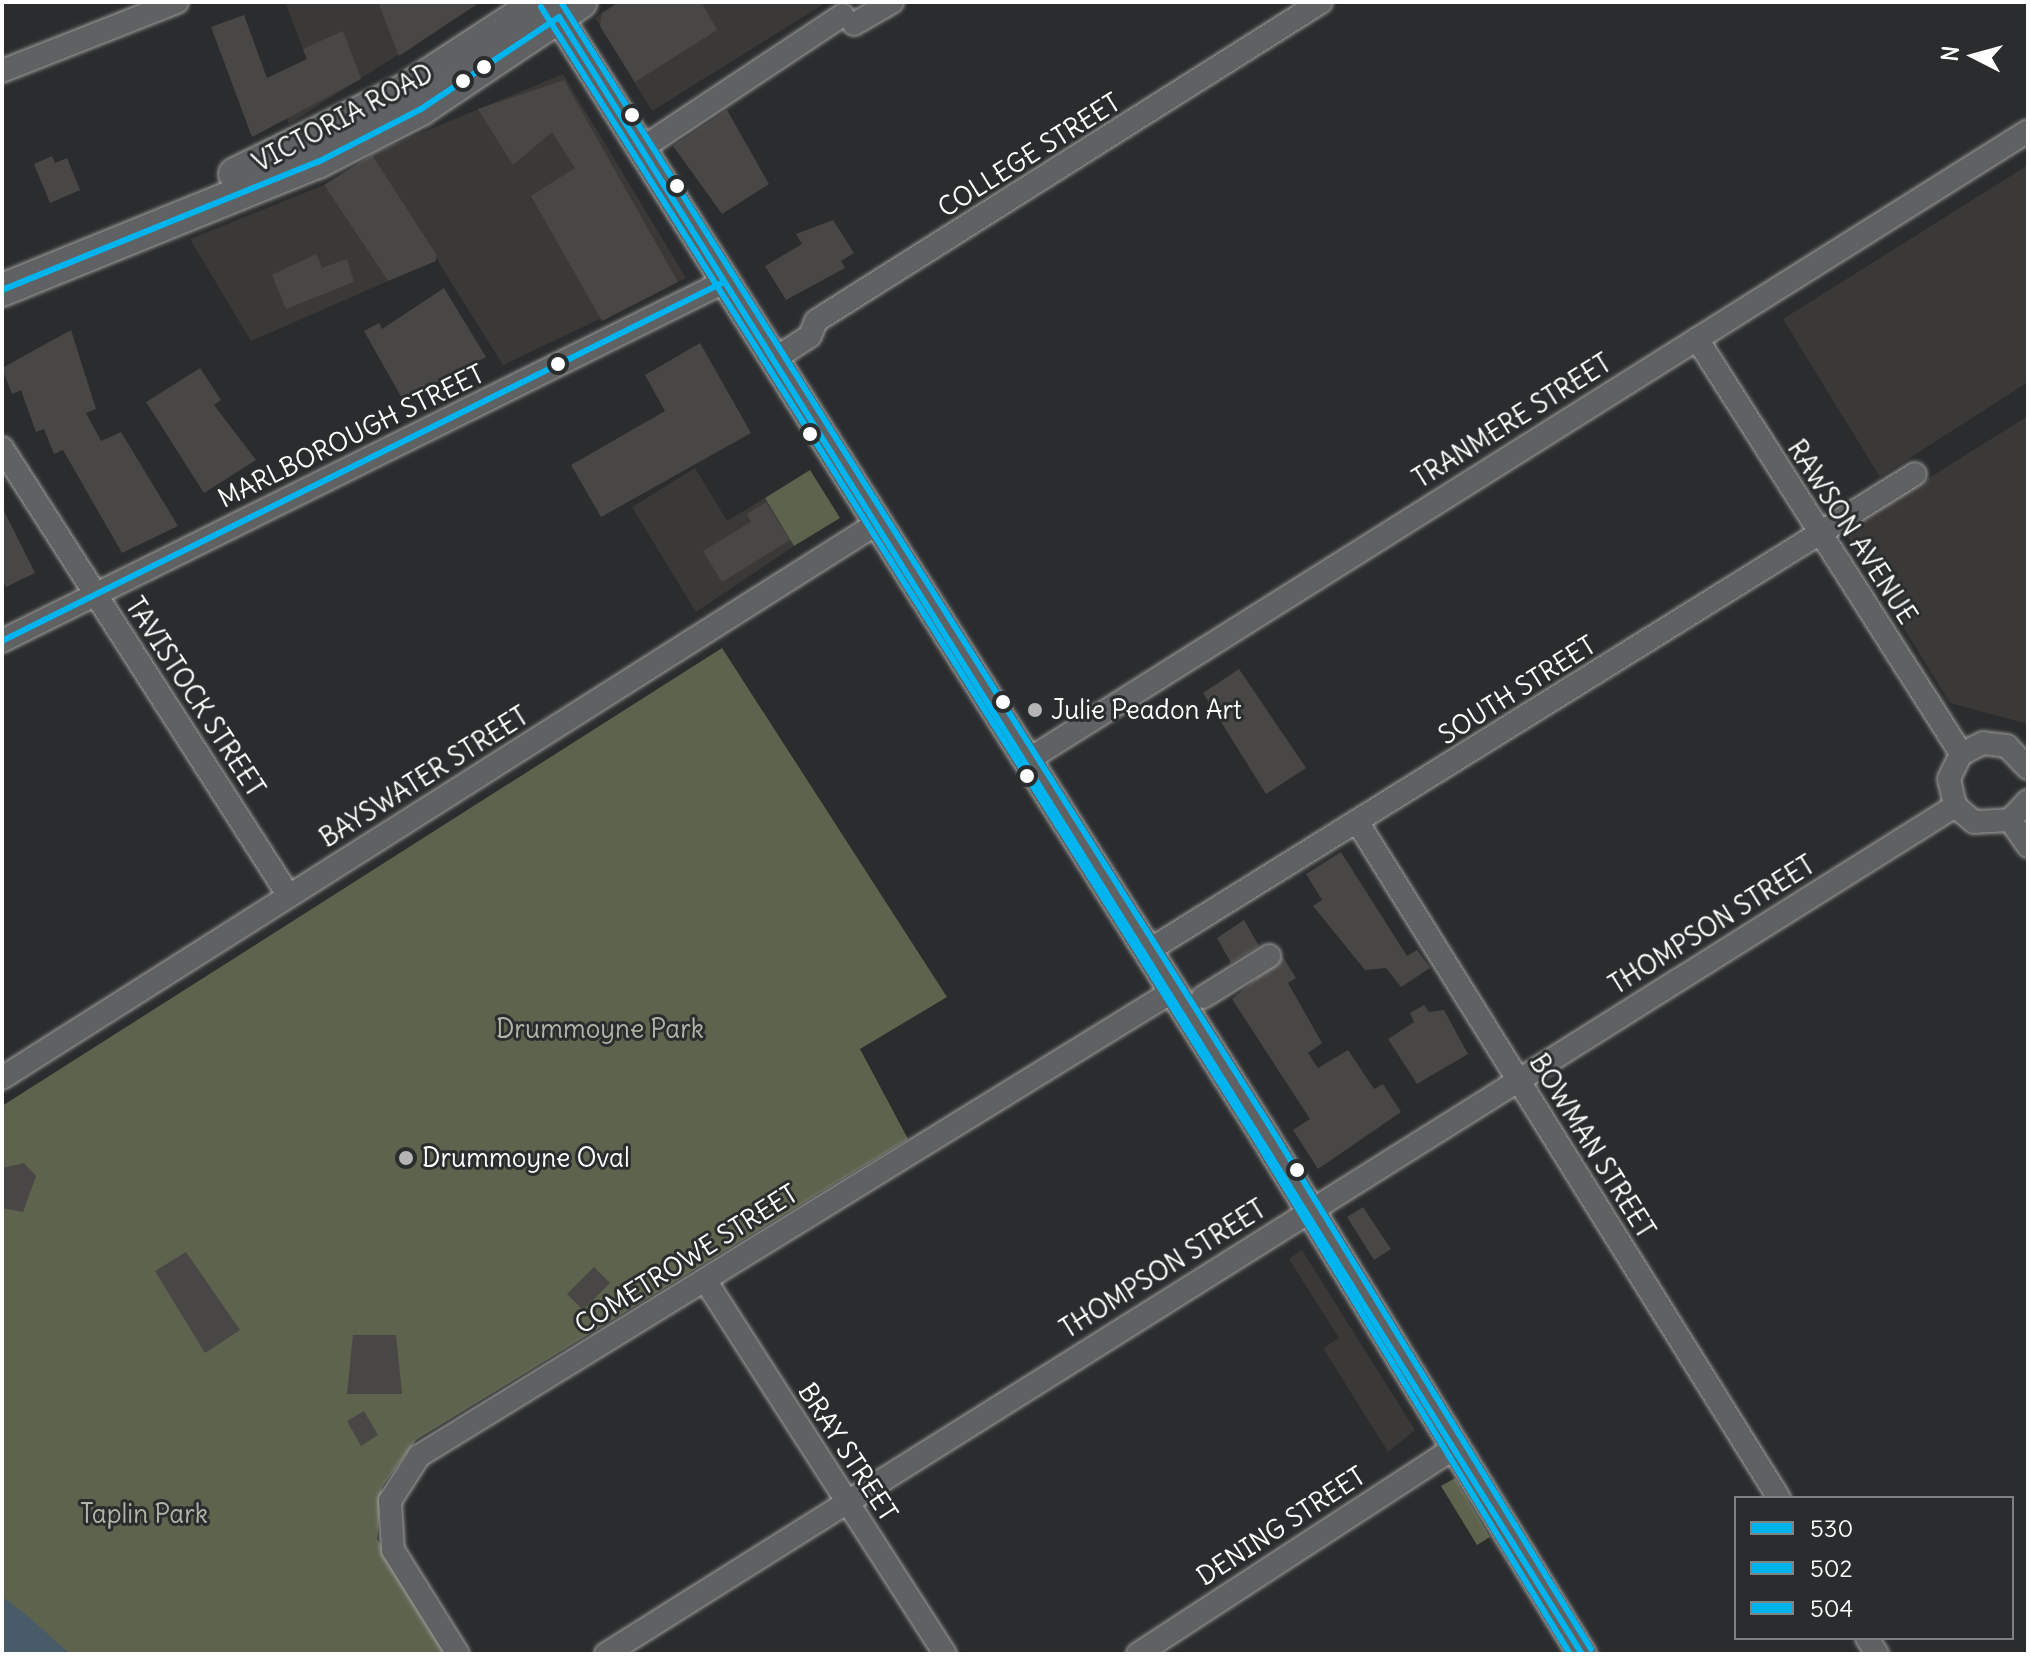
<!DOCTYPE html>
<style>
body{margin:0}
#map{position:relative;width:2030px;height:1656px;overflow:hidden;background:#2b2c2d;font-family:Delius,sans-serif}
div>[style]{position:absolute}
.built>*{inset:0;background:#3b3937}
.green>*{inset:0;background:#5d634d}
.water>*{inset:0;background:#485b69}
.building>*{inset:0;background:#494745}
.roads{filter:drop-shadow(0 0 2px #a0a0a0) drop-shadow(0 0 2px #a0a0a0)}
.minor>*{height:22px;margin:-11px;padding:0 11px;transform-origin:11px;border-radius:11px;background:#606162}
.major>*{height:28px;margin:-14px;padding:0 14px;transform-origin:14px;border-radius:14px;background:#606162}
.highway>*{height:32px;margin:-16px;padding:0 16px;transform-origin:16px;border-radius:16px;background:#606162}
.bus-1>*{height:6px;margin:-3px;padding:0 3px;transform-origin:3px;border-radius:3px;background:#00b5ef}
.bus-2>*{height:6px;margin:-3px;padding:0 3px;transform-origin:3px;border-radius:3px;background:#00b5ef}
.bus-3>*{height:6px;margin:-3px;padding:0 3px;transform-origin:3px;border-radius:3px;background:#00b5ef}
.dots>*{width:22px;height:22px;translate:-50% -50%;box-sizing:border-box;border:4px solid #2a2d2e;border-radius:50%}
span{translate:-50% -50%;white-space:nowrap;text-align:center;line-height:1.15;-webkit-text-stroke:6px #2a2d2e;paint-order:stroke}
.street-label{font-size:26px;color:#fff}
.poi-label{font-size:26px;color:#fff}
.left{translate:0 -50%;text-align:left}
.park-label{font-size:26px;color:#b2b6a8}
.frame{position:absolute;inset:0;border:4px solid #fff;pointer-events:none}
.legend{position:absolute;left:1734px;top:1496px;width:280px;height:144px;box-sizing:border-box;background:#2a2d2e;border:2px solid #7f8182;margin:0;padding:10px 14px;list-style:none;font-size:24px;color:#fff}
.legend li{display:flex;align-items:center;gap:16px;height:40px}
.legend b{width:40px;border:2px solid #7f8182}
.north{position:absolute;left:1934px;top:16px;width:80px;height:80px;-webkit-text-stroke:6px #2a2d2e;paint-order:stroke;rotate:276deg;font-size:22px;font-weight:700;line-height:32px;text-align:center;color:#fff}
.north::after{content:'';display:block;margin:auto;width:28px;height:36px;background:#fff;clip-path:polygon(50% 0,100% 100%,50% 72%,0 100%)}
</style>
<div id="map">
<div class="built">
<div style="clip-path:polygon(285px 2px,481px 2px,289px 124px,269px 77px,307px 59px)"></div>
<div style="clip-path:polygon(619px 2px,827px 2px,652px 111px,595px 18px)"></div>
<div style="clip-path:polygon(563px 74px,686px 278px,503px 365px,371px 154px)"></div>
<div style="clip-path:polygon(2028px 165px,2028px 382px,1880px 477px,1783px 319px)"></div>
<div style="clip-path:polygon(324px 185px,388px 281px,251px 341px,190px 239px)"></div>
<div style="clip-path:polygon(2028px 416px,2028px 724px,1950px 703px,1844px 531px)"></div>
<div style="clip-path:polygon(695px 468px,727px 521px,765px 498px,794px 546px,696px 612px,632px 507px)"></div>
<div style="clip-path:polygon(1302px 1250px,1415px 1430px,1388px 1452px,1323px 1348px,1339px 1338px,1289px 1259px)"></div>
</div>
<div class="green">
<div style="clip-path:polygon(810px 470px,840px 518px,794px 546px,765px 498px)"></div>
<div style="clip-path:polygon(722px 648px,947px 997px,860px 1049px,908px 1139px,416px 1440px,382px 1487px,377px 1539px,446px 1654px,70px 1654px,2px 1597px,2px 1106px)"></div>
<div style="clip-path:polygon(1455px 1478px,1490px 1537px,1477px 1545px,1441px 1486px)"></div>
</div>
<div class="water">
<div style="clip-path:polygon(2px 1597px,24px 1613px,70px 1654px,2px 1654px)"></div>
</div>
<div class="building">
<div style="clip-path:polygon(378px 2px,480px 2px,399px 56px)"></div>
<div style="clip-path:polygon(619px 2px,701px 2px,717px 30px,635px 82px,600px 26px,602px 13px)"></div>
<div style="clip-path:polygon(244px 15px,267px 78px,307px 59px,303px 49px,343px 31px,361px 79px,252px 137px,211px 27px)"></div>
<div style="clip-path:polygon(564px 80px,678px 282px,602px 321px,531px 196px,575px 168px,552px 132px,513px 165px,478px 109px)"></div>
<div style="clip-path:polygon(727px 110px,769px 184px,722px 214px,673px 146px)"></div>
<div style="clip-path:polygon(372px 155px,436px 254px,436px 261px,388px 281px,324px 185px)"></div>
<div style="clip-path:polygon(52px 156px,55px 163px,67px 158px,80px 190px,50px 203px,34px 164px)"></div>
<div style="clip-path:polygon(833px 220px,854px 253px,841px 261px,845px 268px,786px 300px,765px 266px,802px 244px,796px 234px)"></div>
<div style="clip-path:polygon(316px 254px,322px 268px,347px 259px,354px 282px,286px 309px,272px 275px)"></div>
<div style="clip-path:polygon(444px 288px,486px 357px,403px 400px,364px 331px,379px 323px,382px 329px)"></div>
<div style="clip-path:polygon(71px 330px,96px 409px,86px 413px,101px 441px,121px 432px,178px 526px,122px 553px,63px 450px,54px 454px,44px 429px,36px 432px,21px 390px,12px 394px,2px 368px)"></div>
<div style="clip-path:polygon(700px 343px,751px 433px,601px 517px,571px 465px,665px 411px,645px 375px)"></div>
<div style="clip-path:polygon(200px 368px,221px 400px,214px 405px,256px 460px,204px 493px,146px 402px)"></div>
<div style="clip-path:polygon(766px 502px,790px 540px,722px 582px,703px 551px,751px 522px,747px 514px)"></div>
<div style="clip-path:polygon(2px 507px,35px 573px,6px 587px,2px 579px)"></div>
<div style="clip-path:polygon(1239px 669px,1306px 768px,1266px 794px,1203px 693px)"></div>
<div style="clip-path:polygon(1341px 852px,1407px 956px,1417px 950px,1430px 968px,1401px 987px,1386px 968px,1365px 970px,1313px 906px,1322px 900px,1306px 874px)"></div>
<div style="clip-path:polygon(1244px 920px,1259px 946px,1231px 963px,1217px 938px)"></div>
<div style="clip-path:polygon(1283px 957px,1296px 978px,1288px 983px,1322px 1043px,1308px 1053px,1318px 1068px,1348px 1050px,1374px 1089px,1383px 1084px,1401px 1112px,1318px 1169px,1293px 1130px,1310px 1119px,1232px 999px)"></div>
<div style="clip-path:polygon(1424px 1005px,1429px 1012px,1444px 1010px,1468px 1054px,1417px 1084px,1388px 1039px,1414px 1022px,1410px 1013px)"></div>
<div style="clip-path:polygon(24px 1163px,36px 1176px,23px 1212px,2px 1208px,2px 1168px)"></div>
<div style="clip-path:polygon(1363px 1207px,1391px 1249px,1374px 1260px,1347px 1217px)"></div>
<div style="clip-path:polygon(186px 1252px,240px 1330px,205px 1353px,155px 1271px)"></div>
<div style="clip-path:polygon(594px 1267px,610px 1283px,583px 1310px,567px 1294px)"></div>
<div style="clip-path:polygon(353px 1335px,396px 1335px,402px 1394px,347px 1394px)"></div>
<div style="clip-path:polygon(364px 1411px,378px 1435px,361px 1446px,347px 1421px)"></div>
</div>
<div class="roads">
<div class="minor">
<div style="left:854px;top:24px;width:44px;rotate:-30.1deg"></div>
<div style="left:2px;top:71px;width:188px;rotate:-21.5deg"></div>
<div style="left:641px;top:149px;width:242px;rotate:-33.6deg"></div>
<div style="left:1697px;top:339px;width:492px;rotate:57.5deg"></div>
<div style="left:773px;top:360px;width:44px;rotate:-33deg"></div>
<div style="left:810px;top:336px;width:16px;rotate:-68deg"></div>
<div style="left:816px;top:321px;width:597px;rotate:-32.28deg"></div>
<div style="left:2px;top:448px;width:532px;rotate:57.36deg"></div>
<div style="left:2px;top:641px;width:806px;rotate:-26.44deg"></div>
<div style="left:1028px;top:760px;width:1181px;rotate:-32.17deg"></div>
<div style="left:2028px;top:768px;width:30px;rotate:-134deg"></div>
<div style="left:2007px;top:746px;width:24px;rotate:-173deg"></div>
<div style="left:1983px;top:743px;width:25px;rotate:153deg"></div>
<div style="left:1961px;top:754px;width:28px;rotate:116deg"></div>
<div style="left:1949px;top:779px;width:28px;rotate:77deg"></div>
<div style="left:1955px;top:806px;width:25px;rotate:40deg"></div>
<div style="left:1974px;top:822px;width:36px;rotate:-3deg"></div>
<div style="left:2010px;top:820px;width:26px;rotate:-47deg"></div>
<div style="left:2010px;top:820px;width:32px;rotate:55deg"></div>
<div style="left:1358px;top:823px;width:796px;rotate:58.05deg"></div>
<div style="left:1148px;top:951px;width:903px;rotate:-31.88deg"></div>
<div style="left:1203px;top:997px;width:78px;rotate:-31.8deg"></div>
<div style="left:2px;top:1078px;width:1035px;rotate:-32.37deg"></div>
<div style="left:705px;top:1280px;width:444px;rotate:57.3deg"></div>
<div style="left:1867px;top:1638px;width:19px;rotate:58deg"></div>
<div style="left:458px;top:1654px;width:123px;rotate:-122deg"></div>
<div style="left:393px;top:1550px;width:49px;rotate:-93.5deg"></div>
<div style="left:390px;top:1501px;width:54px;rotate:-57.2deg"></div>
<div style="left:419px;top:1456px;width:886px;rotate:-31.66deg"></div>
<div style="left:606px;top:1654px;width:1593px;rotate:-32.15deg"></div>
<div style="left:1138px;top:1654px;width:379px;rotate:-33.1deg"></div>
</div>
<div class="major">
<div style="left:549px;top:2px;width:1334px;rotate:57.74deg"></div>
<div style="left:1261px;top:1130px;width:615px;rotate:58.51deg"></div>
</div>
<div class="highway">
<div style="left:235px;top:174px;width:188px;rotate:-26.2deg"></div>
<div style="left:404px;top:91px;width:163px;rotate:-33.2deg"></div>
<div style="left:2px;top:290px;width:341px;rotate:-22.1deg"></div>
<div style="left:318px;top:162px;width:116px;rotate:-27.2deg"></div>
<div style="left:421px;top:109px;width:192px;rotate:-33.8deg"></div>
</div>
</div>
<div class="bus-1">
<div style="left:2px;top:290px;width:341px;rotate:-22.1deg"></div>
<div style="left:318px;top:162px;width:116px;rotate:-27.2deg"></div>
<div style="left:421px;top:109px;width:166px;rotate:-33.7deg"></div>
<div style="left:559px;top:17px;width:1930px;rotate:58deg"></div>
<div style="left:2px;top:641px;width:806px;rotate:-26.44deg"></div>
</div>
<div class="bus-2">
<div style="left:541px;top:7px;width:1334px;rotate:57.74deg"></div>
<div style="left:1253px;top:1135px;width:608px;rotate:58.58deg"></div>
</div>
<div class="bus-3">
<div style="left:561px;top:2px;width:1328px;rotate:57.77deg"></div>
<div style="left:1269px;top:1125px;width:615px;rotate:58.43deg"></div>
</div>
<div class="dots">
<div style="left:484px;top:67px;background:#fff"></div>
<div style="left:463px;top:81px;background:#fff"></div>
<div style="left:632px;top:115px;background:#fff"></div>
<div style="left:677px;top:186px;background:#fff"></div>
<div style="left:558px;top:364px;background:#fff"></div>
<div style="left:810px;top:434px;background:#fff"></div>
<div style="left:1003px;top:702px;background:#fff"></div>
<div style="left:1035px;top:710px;background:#b5b5b6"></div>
<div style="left:1027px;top:776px;background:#fff"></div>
<div style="left:406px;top:1158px;background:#b5b5b6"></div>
<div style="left:1297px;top:1170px;background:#fff"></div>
</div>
<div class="street-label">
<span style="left:343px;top:118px;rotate:-28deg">VICTORIA ROAD</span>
<span style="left:1029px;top:155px;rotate:-32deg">COLLEGE STREET</span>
<span style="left:1512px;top:421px;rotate:-32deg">TRANMERE STREET</span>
<span style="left:351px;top:436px;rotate:-26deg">MARLBOROUGH STREET</span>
<span style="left:1852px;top:532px;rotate:57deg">RAWSON AVENUE</span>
<span style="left:1517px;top:690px;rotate:-32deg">SOUTH STREET</span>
<span style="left:195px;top:697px;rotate:57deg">TAVISTOCK STREET</span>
<span style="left:424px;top:777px;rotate:-32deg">BAYSWATER STREET</span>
<span style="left:1712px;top:925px;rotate:-32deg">THOMPSON STREET</span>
<span style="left:1592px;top:1146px;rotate:58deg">BOWMAN STREET</span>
<span style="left:686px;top:1259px;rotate:-32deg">COMETROWE STREET</span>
<span style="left:1163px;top:1269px;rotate:-32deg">THOMPSON STREET</span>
<span style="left:848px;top:1452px;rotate:57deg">BRAY STREET</span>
<span style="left:1281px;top:1526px;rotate:-33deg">DENING STREET</span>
</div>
<div class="poi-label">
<span class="left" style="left:1051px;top:710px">Julie Peadon Art</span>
<span class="left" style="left:422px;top:1158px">Drummoyne Oval</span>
</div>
<div class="park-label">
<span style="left:600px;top:1029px">Drummoyne Park</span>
<span style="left:144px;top:1514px">Taplin Park</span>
</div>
<div class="frame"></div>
<ul class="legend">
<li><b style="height:10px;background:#00b5ef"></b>530</li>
<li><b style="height:10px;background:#00b5ef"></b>502</li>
<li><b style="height:10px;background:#00b5ef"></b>504</li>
</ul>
<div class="north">N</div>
</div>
